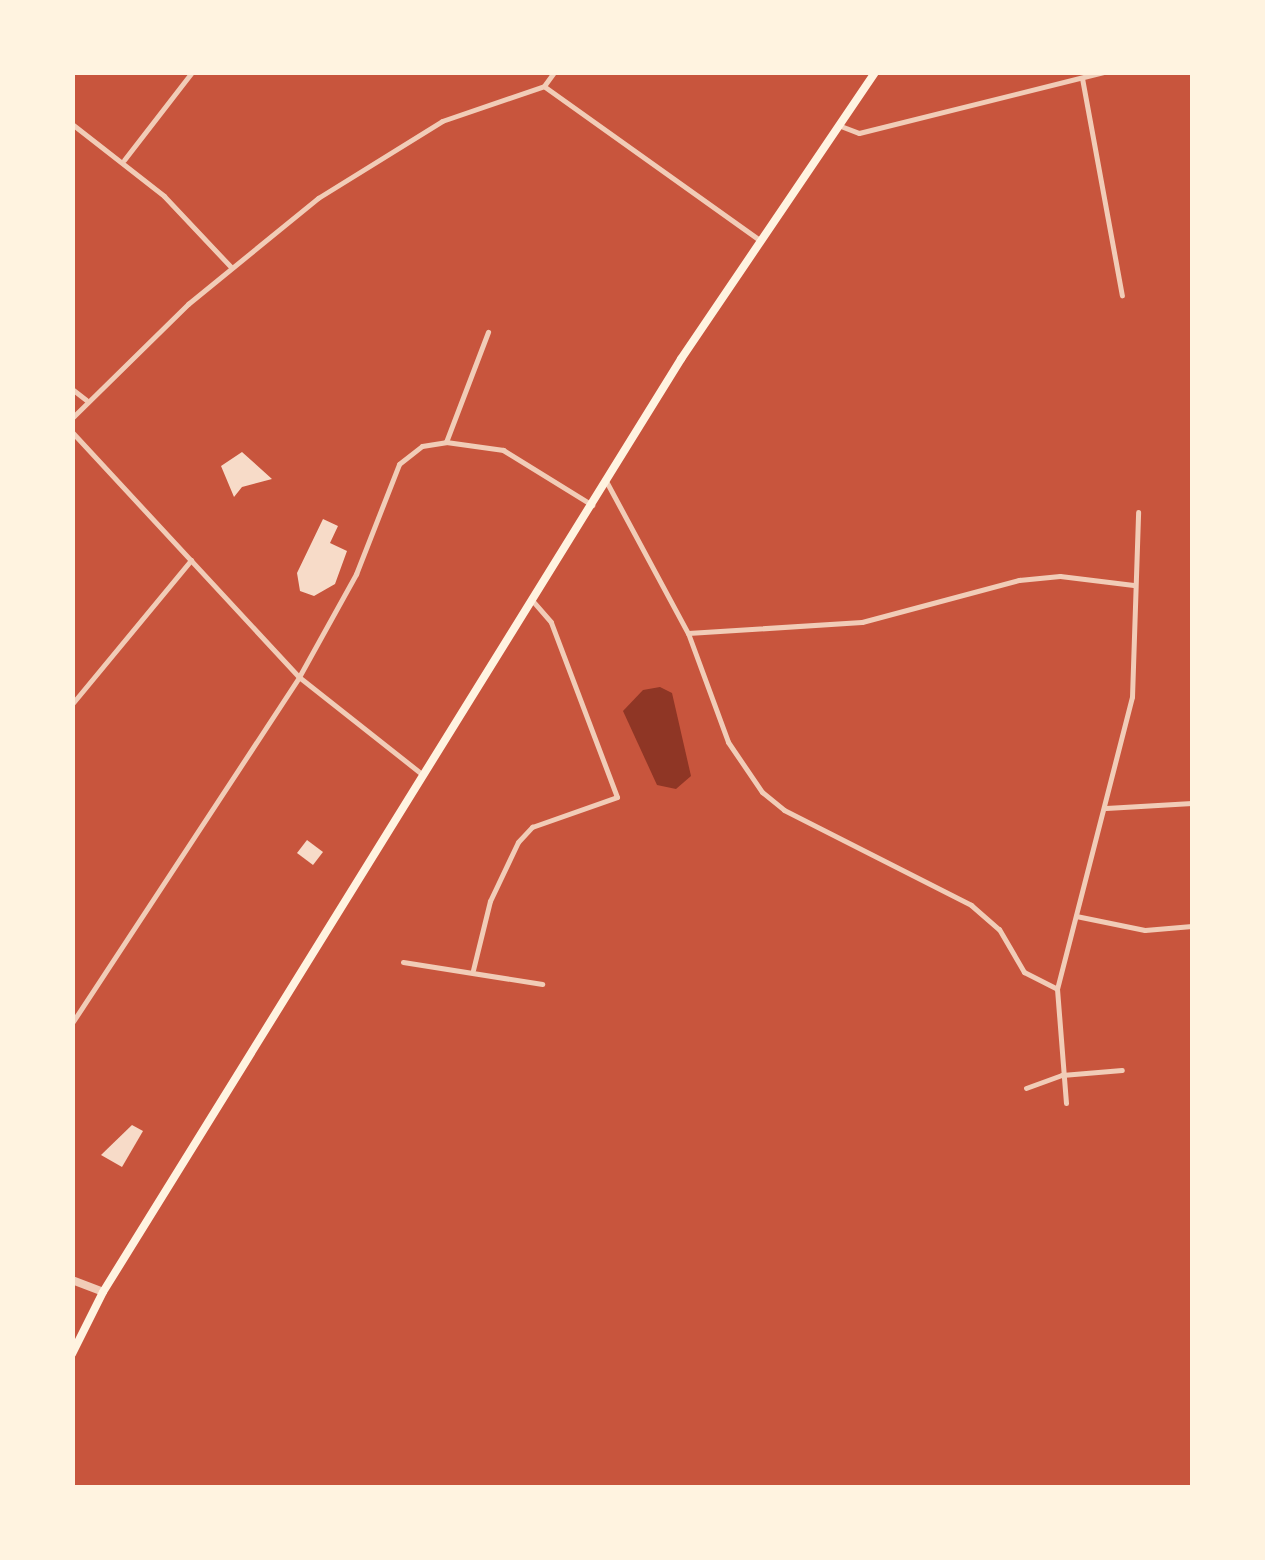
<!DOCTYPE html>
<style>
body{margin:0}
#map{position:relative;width:1265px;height:1560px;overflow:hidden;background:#c8553d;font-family:"Space Grotesk",sans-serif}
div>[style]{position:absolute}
.water>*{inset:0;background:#8f3625}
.building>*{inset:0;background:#f7dbc8}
.minor>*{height:5px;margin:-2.5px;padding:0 2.5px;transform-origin:2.5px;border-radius:2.5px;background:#f1ccb7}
.tertiary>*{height:8px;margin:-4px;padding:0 4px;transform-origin:4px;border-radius:4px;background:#f1ccb7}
.secondary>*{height:8px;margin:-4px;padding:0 4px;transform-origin:4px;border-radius:4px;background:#fff3e0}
span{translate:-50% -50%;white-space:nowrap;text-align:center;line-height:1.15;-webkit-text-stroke:8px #fff3e0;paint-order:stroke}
.frame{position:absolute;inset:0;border:75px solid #fff3e0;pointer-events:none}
</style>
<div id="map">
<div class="water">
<div style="clip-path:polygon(660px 687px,672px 693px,691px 776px,676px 789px,657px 785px,623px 711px,643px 690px)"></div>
</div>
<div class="building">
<div style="clip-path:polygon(242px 452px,272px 479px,242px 487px,234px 497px,221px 466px)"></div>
<div style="clip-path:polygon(323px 519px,338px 526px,330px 543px,347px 551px,335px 584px,314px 596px,300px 591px,297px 573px)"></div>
<div style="clip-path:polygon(307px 840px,323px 852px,313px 865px,297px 853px)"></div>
<div style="clip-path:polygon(132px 1125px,143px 1131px,122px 1167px,101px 1155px)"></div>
</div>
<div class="minor">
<div style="left:1082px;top:78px;width:221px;rotate:79.6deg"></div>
<div style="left:545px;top:87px;width:262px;rotate:35.5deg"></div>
<div style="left:72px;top:124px;width:117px;rotate:38deg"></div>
<div style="left:164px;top:196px;width:98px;rotate:46.7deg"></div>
<div style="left:838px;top:125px;width:22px;rotate:21deg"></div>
<div style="left:859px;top:133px;width:252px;rotate:-14deg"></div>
<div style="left:124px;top:160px;width:111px;rotate:-52.3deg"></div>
<div style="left:72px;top:389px;width:18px;rotate:38deg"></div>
<div style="left:72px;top:418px;width:163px;rotate:-44.5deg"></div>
<div style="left:188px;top:304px;width:168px;rotate:-39.2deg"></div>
<div style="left:318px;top:198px;width:146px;rotate:-31.8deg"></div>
<div style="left:442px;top:121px;width:108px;rotate:-18.9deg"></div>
<div style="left:544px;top:86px;width:17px;rotate:-54deg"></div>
<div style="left:72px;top:432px;width:334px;rotate:47.2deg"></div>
<div style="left:299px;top:677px;width:158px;rotate:38.3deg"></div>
<div style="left:446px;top:442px;width:118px;rotate:-69.1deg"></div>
<div style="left:606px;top:481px;width:173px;rotate:61.7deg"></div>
<div style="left:688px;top:633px;width:116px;rotate:69.8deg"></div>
<div style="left:728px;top:742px;width:60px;rotate:55.8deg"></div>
<div style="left:762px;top:792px;width:28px;rotate:39deg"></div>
<div style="left:784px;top:810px;width:210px;rotate:26.9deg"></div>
<div style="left:971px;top:905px;width:37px;rotate:41deg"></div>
<div style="left:999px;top:929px;width:50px;rotate:59.8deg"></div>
<div style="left:1024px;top:972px;width:37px;rotate:27deg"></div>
<div style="left:688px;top:633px;width:174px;rotate:-3.6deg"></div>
<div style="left:862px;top:622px;width:163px;rotate:-15deg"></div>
<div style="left:1019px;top:580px;width:41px;rotate:-5.6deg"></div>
<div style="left:1060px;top:576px;width:74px;rotate:7deg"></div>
<div style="left:72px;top:704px;width:187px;rotate:-50.4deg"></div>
<div style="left:1106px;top:808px;width:86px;rotate:-3.3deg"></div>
<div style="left:1076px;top:916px;width:70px;rotate:11.5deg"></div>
<div style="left:1145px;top:930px;width:47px;rotate:-4.9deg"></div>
<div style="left:403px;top:962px;width:141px;rotate:9deg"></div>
<div style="left:473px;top:970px;width:71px;rotate:-76.2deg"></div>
<div style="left:490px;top:901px;width:65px;rotate:-64.6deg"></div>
<div style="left:518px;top:842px;width:21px;rotate:-47deg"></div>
<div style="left:532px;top:827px;width:90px;rotate:-19.4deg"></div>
<div style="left:617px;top:797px;width:187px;rotate:-110.7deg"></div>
<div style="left:551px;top:622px;width:28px;rotate:-131deg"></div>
<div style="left:72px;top:1023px;width:414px;rotate:-56.7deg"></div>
<div style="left:299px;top:677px;width:118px;rotate:-61deg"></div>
<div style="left:356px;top:574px;width:118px;rotate:-68.6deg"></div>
<div style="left:399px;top:464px;width:29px;rotate:-38deg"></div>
<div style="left:422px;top:446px;width:24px;rotate:-9deg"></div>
<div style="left:446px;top:442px;width:58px;rotate:8deg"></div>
<div style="left:503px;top:450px;width:105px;rotate:31.7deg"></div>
<div style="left:1026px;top:1088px;width:38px;rotate:-20deg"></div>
<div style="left:1062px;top:1075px;width:60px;rotate:-4.8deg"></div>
<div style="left:1066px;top:1103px;width:114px;rotate:-94.5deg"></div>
<div style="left:1057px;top:989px;width:301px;rotate:-75.6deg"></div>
<div style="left:1132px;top:697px;width:185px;rotate:-88.1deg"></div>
</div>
<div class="tertiary">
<div style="left:72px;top:1280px;width:33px;rotate:21deg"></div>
</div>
<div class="secondary">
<div style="left:72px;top:1354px;width:69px;rotate:-63.4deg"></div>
<div style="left:103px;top:1292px;width:1098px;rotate:-58.22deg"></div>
<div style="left:681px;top:359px;width:346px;rotate:-55.9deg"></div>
</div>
<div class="frame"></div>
</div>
